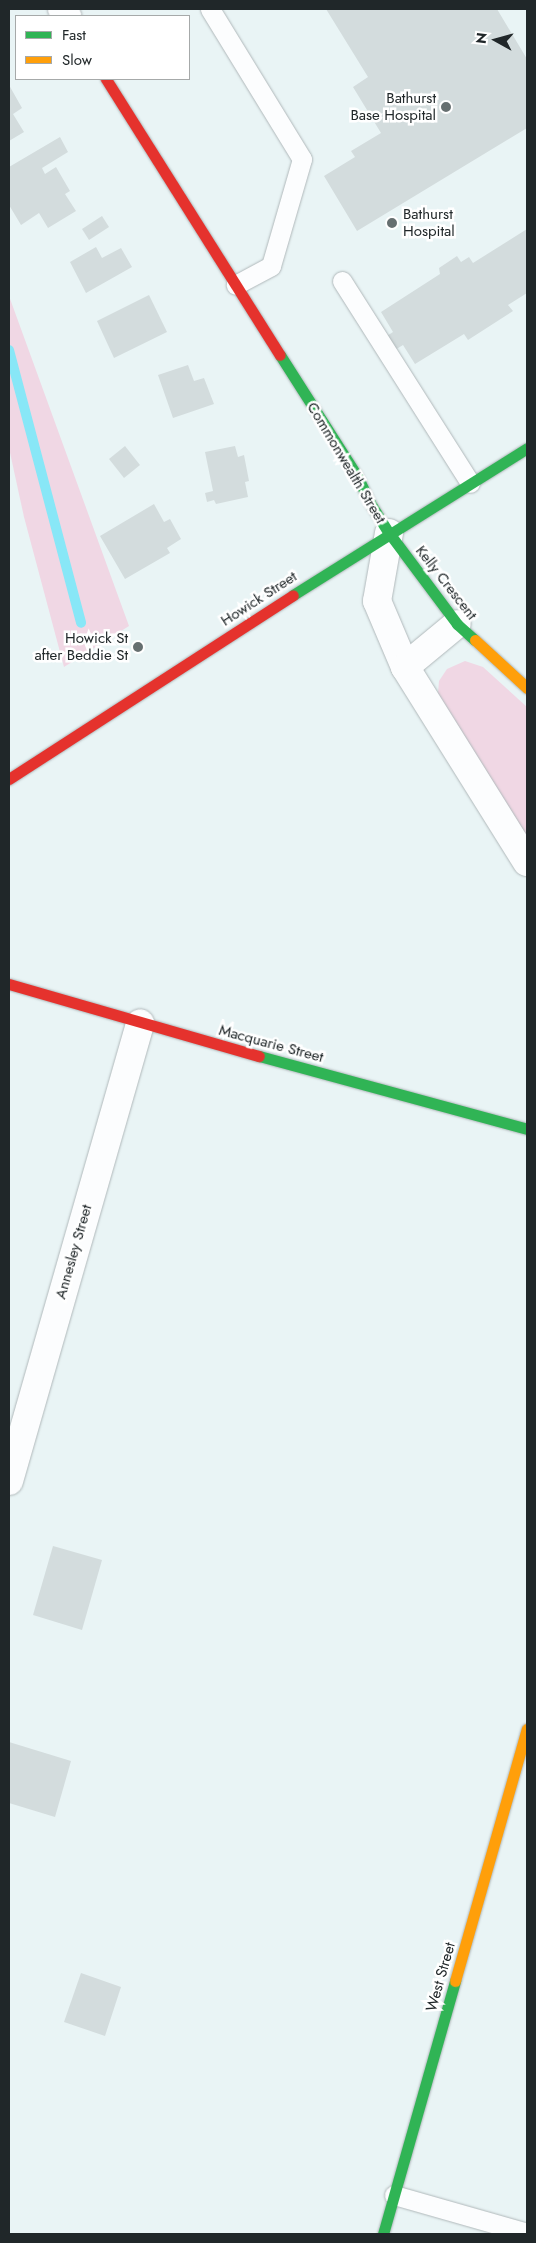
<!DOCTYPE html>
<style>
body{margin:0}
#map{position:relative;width:536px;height:2243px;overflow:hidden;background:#e9f4f5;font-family:Jost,sans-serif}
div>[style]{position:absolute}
.green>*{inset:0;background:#f0d7e4}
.stream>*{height:10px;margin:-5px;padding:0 5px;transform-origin:5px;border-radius:5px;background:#88e7f7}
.building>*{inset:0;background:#d3dcdd}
.roads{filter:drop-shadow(0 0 1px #b0b8ba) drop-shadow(0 0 1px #b0b8ba)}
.lane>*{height:19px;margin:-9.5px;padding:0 9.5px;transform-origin:9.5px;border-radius:9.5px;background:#fcfdfe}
.street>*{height:28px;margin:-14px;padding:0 14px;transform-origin:14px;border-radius:14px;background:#fcfdfe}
.fast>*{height:11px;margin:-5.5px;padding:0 5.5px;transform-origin:5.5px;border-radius:5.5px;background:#30b455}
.slow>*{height:11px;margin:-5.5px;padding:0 5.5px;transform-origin:5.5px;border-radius:5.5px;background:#ff9f0a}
.jam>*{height:11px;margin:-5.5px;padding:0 5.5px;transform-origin:5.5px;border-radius:5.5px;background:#e5322d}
.dots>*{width:14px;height:14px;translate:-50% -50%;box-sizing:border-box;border:2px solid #fff;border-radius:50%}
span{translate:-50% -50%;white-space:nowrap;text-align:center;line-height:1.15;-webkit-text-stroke:5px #fff;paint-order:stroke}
.poi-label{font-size:15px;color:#202729}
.right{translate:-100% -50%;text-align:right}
.left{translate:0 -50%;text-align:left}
.street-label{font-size:15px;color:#202729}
.frame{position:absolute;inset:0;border:10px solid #202729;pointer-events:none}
.legend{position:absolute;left:15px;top:15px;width:175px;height:65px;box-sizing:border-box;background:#fff;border:1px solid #a6a9a9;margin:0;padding:6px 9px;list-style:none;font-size:15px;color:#202729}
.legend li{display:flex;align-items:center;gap:10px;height:25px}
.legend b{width:25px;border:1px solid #a6a9a9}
.north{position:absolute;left:471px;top:15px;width:50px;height:50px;-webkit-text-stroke:4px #fff;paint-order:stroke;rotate:277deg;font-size:14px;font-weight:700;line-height:20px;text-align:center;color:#202729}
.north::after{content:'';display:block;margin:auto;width:18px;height:22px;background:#202729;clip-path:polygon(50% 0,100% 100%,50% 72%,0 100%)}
</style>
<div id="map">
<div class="green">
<div style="clip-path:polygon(9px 296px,129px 626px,64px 667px,24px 517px,9px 448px)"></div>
<div style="clip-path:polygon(465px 661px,483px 667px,527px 707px,527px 837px,438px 693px,439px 681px,447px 669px)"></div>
</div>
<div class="stream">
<div style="left:9px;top:350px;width:282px;rotate:75.2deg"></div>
</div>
<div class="building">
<div style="clip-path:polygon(326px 9px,497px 9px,527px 59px,527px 128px,357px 231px,324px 176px,355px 157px,351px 151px,381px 133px,353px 87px,368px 77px)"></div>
<div style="clip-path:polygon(9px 85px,22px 108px,13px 114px,24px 132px,9px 141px)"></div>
<div style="clip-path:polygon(60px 137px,68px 152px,42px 168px,45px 174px,56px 167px,70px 191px,65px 194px,76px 211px,48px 228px,39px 213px,21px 225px,9px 205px,9px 167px)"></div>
<div style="clip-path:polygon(102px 216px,109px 227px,89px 240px,82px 229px)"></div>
<div style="clip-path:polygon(527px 229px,527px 293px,508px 305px,513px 311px,468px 340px,464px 334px,415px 364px,403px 345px,382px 358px,373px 345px,393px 332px,381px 312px,440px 274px,439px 268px,457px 256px,461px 262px,469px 257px,473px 263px)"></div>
<div style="clip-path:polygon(96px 247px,102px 258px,121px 248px,132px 267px,86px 293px,70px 262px)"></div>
<div style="clip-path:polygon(149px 295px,167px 332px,114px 358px,97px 321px)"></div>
<div style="clip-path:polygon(188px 365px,194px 381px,204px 378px,214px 404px,173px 418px,158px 375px)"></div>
<div style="clip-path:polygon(125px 446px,140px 465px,124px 478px,109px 459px)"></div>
<div style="clip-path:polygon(235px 446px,238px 457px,244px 455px,249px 481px,245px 482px,248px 497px,216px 504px,214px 500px,207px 502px,205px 493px,213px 491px,205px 452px)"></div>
<div style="clip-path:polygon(154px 504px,164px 522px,170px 519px,181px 539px,167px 548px,170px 553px,125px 579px,100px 536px)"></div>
<div style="clip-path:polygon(53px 1546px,102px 1560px,82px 1630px,33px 1615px)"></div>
<div style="clip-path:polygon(9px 1742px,71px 1761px,55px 1817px,9px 1803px)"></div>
<div style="clip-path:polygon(81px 1973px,121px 1987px,105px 2036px,64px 2022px)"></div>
</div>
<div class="roads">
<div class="lane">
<div style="left:210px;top:9px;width:176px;rotate:58.5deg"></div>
<div style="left:302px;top:159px;width:111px;rotate:106.2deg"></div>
<div style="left:271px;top:266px;width:40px;rotate:152deg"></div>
<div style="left:342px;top:281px;width:239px;rotate:57.6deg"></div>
<div style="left:394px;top:2195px;width:138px;rotate:15.9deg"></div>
</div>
<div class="street">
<div style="left:62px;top:9px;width:9px;rotate:54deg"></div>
<div style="left:389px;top:533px;width:69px;rotate:100deg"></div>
<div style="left:377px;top:601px;width:72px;rotate:67deg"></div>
<div style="left:405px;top:667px;width:230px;rotate:58deg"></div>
<div style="left:405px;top:667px;width:67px;rotate:-39.6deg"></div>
<div style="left:9px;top:1481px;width:476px;rotate:-74deg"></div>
</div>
<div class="fast">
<div style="left:280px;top:355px;width:143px;rotate:57.5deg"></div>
<div style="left:357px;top:476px;width:30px;rotate:64deg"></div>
<div style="left:370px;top:503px;width:36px;rotate:58deg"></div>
<div style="left:389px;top:533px;width:114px;rotate:53.2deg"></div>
<div style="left:457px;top:624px;width:24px;rotate:42deg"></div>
<div style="left:293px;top:595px;width:276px;rotate:-32.1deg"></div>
<div style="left:259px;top:1056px;width:278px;rotate:15.2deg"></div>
<div style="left:383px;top:2234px;width:263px;rotate:-74.1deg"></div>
</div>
<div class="slow">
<div style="left:475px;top:640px;width:71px;rotate:42.7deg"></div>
<div style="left:455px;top:1981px;width:262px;rotate:-74.1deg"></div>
</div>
<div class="jam">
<div style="left:106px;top:79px;width:326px;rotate:57.8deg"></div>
<div style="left:9px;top:779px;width:338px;rotate:-32.9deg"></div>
<div style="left:9px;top:984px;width:260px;rotate:16.1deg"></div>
</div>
</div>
<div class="dots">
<div style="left:446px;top:107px;background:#666f70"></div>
<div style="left:392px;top:223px;background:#666f70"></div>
<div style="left:138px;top:647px;background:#666f70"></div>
</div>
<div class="poi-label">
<span class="right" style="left:436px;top:107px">Bathurst<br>Base Hospital</span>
<span class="left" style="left:403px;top:223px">Bathurst<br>Hospital</span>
<span class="right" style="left:128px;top:647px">Howick St<br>after Beddie St</span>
</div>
<div class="street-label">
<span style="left:346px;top:463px;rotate:59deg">Commonwealth Street</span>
<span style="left:446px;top:583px;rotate:52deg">Kelly Crescent</span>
<span style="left:259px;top:599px;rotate:-33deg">Howick Street</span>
<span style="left:271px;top:1044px;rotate:15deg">Macquarie Street</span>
<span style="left:74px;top:1252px;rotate:-74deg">Annesley Street</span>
<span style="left:441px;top:1977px;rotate:-74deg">West Street</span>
</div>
<div class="frame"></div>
<ul class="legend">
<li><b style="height:6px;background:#30b455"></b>Fast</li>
<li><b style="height:6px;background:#ff9f0a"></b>Slow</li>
</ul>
<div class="north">N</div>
</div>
